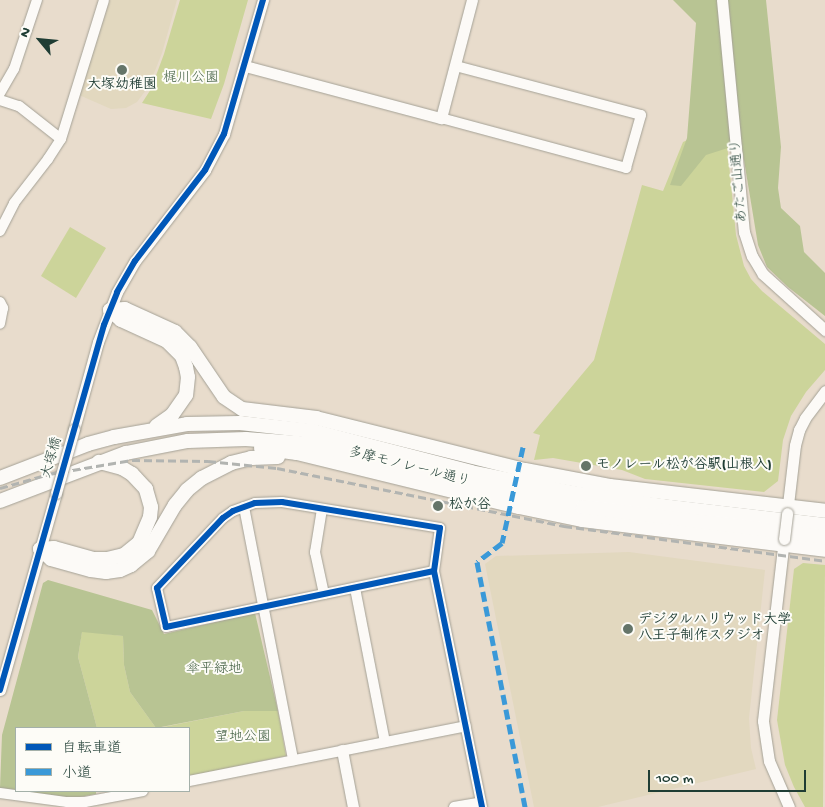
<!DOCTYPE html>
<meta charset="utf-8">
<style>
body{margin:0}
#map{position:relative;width:825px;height:807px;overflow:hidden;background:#e8dccc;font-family:"Gochi Hand","Klee One",sans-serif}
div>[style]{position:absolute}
.built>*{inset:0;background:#e2d8bf}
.green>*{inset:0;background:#ccd49a}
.forest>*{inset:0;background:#b8c493}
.roads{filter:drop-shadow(0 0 1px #a4a196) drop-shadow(0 0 1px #a4a196)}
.minor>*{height:10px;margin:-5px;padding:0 5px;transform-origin:5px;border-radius:5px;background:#fcfaf7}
.tertiary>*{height:11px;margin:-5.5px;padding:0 5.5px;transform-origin:5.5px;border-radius:5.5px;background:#fcfaf7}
.secondary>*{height:14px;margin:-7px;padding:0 7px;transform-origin:7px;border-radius:7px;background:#fcfaf7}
.rail>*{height:3px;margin-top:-1.5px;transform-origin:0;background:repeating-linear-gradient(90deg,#b2b4b1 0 8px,transparent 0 12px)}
.bridges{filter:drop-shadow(0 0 1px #a4a196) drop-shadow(0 0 1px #a4a196)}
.tertiary-bridge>*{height:11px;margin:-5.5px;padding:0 5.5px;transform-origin:5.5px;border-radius:5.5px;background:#fcfaf7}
.quiet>*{height:5px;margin-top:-2.5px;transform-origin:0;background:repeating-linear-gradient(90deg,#3a99d8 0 10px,transparent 0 15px)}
.cycleway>*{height:6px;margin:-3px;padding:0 3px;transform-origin:3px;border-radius:3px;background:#0057b8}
.dots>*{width:14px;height:14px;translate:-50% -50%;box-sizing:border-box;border:2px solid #fdfcf7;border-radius:50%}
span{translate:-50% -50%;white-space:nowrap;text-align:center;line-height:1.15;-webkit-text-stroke:4px #fdfcf7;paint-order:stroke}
.park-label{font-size:14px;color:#446144}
.poi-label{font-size:14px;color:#1f3d34;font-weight:700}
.left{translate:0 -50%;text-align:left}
.street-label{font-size:14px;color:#1f3d34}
.legend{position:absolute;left:15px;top:727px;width:175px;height:65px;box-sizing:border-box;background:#fdfcf7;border:1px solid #a4b0a9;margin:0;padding:6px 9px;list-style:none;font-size:15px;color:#1f3d34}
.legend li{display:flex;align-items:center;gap:10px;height:25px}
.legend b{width:25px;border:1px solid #a4b0a9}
.north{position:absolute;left:15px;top:15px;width:50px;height:50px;-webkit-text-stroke:4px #fdfcf7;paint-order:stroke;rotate:298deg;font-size:14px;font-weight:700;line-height:20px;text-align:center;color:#1f3d34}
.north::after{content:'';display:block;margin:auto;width:18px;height:22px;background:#1f3d34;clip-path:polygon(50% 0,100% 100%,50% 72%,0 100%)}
.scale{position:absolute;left:648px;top:770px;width:158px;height:22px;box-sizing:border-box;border:2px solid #1f3d34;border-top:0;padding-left:6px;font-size:15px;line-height:18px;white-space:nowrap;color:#1f3d34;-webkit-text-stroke:4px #fdfcf7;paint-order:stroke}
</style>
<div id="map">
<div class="built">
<div style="clip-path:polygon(110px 0,177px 0,162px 53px,149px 86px,137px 102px,126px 108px,111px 109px,79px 95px)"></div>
<div style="clip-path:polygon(629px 552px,765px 570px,749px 718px,751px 748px,756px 769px,598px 807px,534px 807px,485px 564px,496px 556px)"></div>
</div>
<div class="green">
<div style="clip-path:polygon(180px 0,248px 0,224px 84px,211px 119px,142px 103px,151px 89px,164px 54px)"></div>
<div style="clip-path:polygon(725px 123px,736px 235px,744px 266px,751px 279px,762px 291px,825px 344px,825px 370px,806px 392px,791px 416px,783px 440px,778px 481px,764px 492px,645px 479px,622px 470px,553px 458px,534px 460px,540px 435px,533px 433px,594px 360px,642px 185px,663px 191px,683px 142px)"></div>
<div style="clip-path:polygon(70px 227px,106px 248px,76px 298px,41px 276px)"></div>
<div style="clip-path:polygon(803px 563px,825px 565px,823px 807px,805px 807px,794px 787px,785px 765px,777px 720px,794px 569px)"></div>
<div style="clip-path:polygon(82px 631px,123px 636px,124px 665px,130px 692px,156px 728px,97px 728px,78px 657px)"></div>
<div style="clip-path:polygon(244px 711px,278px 711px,286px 756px,189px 776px,189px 728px,158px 728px)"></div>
</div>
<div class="forest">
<div style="clip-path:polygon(673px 0,766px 0,781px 147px,778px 188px,781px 208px,800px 226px,804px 252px,825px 273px,825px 316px,788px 287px,767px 267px,758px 245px,743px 154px,731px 147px,706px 155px,681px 186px,670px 185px,687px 138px,696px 23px)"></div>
<div style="clip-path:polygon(48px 580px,152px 610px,164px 634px,255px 613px,278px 711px,244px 711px,156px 728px,130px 692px,124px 665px,123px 636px,82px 632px,78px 657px,97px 728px,16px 728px,16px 791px,96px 791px,96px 794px,74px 798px,50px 797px,0 788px,2px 735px,43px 583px)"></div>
</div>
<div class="roads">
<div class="minor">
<div style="left:0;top:93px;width:28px;rotate:-60deg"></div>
<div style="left:14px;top:69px;width:73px;rotate:-71.6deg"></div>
<div style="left:0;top:100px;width:20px;rotate:18deg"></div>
<div style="left:19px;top:106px;width:53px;rotate:38.2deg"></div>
<div style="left:441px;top:118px;width:192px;rotate:15.1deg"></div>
<div style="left:626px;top:168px;width:55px;rotate:-74.2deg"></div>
<div style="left:641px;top:115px;width:192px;rotate:-165.2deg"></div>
<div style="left:0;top:231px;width:31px;rotate:-63deg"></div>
<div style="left:14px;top:203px;width:56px;rotate:-52.3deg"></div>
<div style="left:48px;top:159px;width:24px;rotate:-57deg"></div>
<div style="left:61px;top:139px;width:145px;rotate:-72.8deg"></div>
<div style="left:0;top:302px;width:7px;rotate:63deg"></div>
<div style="left:3px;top:308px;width:16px;rotate:101deg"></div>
<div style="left:244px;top:507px;width:258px;rotate:79deg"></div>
<div style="left:322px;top:509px;width:44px;rotate:99.2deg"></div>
<div style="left:315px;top:552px;width:43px;rotate:77.9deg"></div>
<div style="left:434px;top:571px;width:274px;rotate:168.2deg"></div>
<div style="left:166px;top:627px;width:40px;rotate:-103deg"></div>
<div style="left:157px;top:588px;width:96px;rotate:-46.7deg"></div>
<div style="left:223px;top:518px;width:12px;rotate:-35deg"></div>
<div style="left:233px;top:511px;width:23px;rotate:-20deg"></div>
<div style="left:255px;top:503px;width:27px;rotate:-2deg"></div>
<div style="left:282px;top:502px;width:160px;rotate:9.3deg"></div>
<div style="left:440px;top:528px;width:43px;rotate:97.9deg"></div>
<div style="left:434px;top:571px;width:241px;rotate:78.5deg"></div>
<div style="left:355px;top:588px;width:157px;rotate:79deg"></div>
<div style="left:189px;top:781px;width:282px;rotate:-11.2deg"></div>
<div style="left:0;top:793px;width:68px;rotate:7.7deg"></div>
<div style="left:67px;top:802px;width:18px"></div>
<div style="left:85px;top:802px;width:59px;rotate:-10.7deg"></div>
<div style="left:454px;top:807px;width:27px;rotate:-10deg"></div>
</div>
<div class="tertiary">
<div style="left:722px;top:0;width:233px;rotate:84.6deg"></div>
<div style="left:744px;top:232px;width:25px;rotate:72deg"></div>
<div style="left:752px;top:256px;width:21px;rotate:59deg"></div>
<div style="left:763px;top:274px;width:84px;rotate:42.1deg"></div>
<div style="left:245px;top:66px;width:203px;rotate:14.9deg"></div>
<div style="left:441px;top:118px;width:122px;rotate:-75.3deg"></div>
<div style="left:74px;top:429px;width:90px;rotate:-74.6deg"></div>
<div style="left:98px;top:342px;width:53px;rotate:-69.2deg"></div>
<div style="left:117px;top:292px;width:36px;rotate:-60deg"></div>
<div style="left:135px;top:261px;width:115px;rotate:-52.4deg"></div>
<div style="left:205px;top:170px;width:41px;rotate:-62.2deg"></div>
<div style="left:224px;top:134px;width:140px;rotate:-73.8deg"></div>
<div style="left:787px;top:513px;width:68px;rotate:-83.3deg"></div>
<div style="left:795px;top:445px;width:16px;rotate:-75deg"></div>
<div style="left:799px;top:430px;width:13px;rotate:-63deg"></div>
<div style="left:805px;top:418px;width:34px;rotate:-53deg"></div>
<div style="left:784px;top:539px;width:183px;rotate:96.6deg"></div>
<div style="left:763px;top:721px;width:40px;rotate:81.5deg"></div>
<div style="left:769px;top:761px;width:50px;rotate:66.5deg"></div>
<div style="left:0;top:690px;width:205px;rotate:-74.1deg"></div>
<div style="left:342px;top:750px;width:58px;rotate:79.1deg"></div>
</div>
<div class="secondary">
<div style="left:110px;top:310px;width:15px;rotate:-4deg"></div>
<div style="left:125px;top:309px;width:55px;rotate:24.7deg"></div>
<div style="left:175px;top:332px;width:21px;rotate:45deg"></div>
<div style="left:190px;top:347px;width:60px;rotate:55.8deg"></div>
<div style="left:224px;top:397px;width:22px;rotate:34deg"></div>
<div style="left:242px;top:409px;width:75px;rotate:6.9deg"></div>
<div style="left:316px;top:418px;width:215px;rotate:14deg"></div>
<div style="left:525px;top:470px;width:86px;rotate:10.7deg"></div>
<div style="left:610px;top:486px;width:216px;rotate:6.6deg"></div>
<div style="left:110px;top:310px;width:15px;rotate:42deg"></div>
<div style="left:121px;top:320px;width:51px;rotate:24.5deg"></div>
<div style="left:167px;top:341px;width:21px;rotate:45deg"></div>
<div style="left:182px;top:356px;width:12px;rotate:70deg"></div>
<div style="left:186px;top:367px;width:10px;rotate:79deg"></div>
<div style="left:188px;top:377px;width:18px;rotate:96deg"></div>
<div style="left:186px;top:395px;width:24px;rotate:125deg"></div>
<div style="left:172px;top:415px;width:19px;rotate:145deg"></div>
<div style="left:261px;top:448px;width:36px;rotate:8deg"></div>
<div style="left:297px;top:453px;width:228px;rotate:13.7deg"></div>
<div style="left:519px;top:507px;width:64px;rotate:11.7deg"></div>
<div style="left:582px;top:520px;width:245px;rotate:7deg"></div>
<div style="left:0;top:478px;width:94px;rotate:-21.1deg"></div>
<div style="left:88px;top:444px;width:27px;rotate:-15deg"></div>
<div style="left:114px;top:437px;width:74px;rotate:-10.1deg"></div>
<div style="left:187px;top:424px;width:53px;rotate:-1.1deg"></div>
<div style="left:240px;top:423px;width:73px;rotate:6.3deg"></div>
<div style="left:313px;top:431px;width:163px;rotate:14.5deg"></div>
<div style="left:471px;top:472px;width:104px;rotate:11.6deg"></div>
<div style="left:573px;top:493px;width:90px;rotate:8.3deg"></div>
<div style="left:662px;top:506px;width:164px;rotate:6.6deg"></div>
<div style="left:0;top:501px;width:135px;rotate:-20.9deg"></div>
<div style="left:126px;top:453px;width:63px;rotate:-11deg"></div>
<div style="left:188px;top:441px;width:58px;rotate:-2deg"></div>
<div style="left:246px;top:439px;width:65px;rotate:4.4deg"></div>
<div style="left:311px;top:444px;width:160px;rotate:14.1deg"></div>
<div style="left:466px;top:483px;width:119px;rotate:11.6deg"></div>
<div style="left:583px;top:507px;width:244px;rotate:7.1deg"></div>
<div style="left:40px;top:549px;width:15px;rotate:42deg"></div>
<div style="left:51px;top:559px;width:41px;rotate:15.4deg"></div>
<div style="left:91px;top:570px;width:15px;rotate:8deg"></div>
<div style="left:106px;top:572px;width:14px;rotate:-8deg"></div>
<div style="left:120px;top:570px;width:12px;rotate:-24deg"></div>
<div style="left:131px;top:565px;width:22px;rotate:-39deg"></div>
<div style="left:148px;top:551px;width:53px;rotate:-59.6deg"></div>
<div style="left:175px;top:505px;width:19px;rotate:-51deg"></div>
<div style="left:187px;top:490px;width:19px;rotate:-39deg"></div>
<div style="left:202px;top:478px;width:33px;rotate:-27deg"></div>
<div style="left:231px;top:463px;width:21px;rotate:-14deg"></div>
<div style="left:251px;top:458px;width:27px;rotate:-2deg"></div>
<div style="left:40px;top:549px;width:14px;rotate:-4deg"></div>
<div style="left:54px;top:548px;width:41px;rotate:15.4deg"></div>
<div style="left:94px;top:559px;width:13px"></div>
<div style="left:107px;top:559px;width:17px;rotate:-13deg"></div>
<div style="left:124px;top:555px;width:19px;rotate:-39deg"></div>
<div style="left:139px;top:543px;width:28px;rotate:-67deg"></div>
<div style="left:150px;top:517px;width:10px;rotate:-84deg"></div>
<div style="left:151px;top:507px;width:19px;rotate:-106deg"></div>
<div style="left:146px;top:489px;width:21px;rotate:-133deg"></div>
<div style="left:132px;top:474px;width:12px;rotate:-149deg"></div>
<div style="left:122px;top:468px;width:24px;rotate:-165deg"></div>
</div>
</div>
<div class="rail">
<div style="left:0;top:488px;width:51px;rotate:-15.9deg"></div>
<div style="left:49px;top:474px;width:84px;rotate:-9.6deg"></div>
<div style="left:132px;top:460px;width:76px;rotate:0.8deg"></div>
<div style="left:208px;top:461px;width:69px;rotate:5.8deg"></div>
<div style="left:277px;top:468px;width:293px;rotate:11.4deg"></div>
<div style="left:564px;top:526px;width:263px;rotate:7.6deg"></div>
</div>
<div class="bridges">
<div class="tertiary-bridge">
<div style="left:56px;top:493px;width:66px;rotate:-74.3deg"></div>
<div style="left:784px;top:539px;width:26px;rotate:-83deg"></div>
</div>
</div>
<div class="quiet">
<div style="left:523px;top:447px;width:98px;rotate:102.3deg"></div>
<div style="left:502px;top:543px;width:31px;rotate:143deg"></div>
<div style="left:477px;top:562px;width:250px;rotate:78.9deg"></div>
</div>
<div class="cycleway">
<div style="left:434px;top:571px;width:274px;rotate:168.2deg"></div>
<div style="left:166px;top:627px;width:40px;rotate:-103deg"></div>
<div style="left:157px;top:588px;width:96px;rotate:-46.7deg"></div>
<div style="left:223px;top:518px;width:12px;rotate:-35deg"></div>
<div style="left:233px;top:511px;width:23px;rotate:-20deg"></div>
<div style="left:255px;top:503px;width:27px;rotate:-2deg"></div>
<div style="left:282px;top:502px;width:160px;rotate:9.3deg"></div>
<div style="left:440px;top:528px;width:43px;rotate:97.9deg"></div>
<div style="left:434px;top:571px;width:241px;rotate:78.5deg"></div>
<div style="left:0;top:690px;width:380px;rotate:-74.1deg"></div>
<div style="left:104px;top:325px;width:35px;rotate:-68deg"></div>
<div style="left:117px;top:292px;width:36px;rotate:-60deg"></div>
<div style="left:135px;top:261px;width:115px;rotate:-52.4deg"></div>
<div style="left:205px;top:170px;width:41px;rotate:-62.2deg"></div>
<div style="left:224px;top:134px;width:140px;rotate:-73.8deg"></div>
</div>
<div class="dots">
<div style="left:122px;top:70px;background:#657569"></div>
<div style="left:586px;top:466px;background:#657569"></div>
<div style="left:438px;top:506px;background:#657569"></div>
<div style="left:628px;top:629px;background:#657569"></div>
</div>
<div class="park-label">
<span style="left:191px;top:79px">梶川公園</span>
<span style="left:214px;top:670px">傘平緑地</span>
<span style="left:243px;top:738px">望地公園</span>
</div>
<div class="poi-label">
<span style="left:122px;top:86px">大塚幼稚園</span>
<span class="left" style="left:596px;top:466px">モノレール松が谷駅(山根入)</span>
<span class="left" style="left:449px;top:506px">松が谷</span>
<span class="left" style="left:638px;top:629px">デジタルハリウッド大学<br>八王子制作スタジオ</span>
</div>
<div class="street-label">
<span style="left:740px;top:181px;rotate:-95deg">あたご山通り</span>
<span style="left:53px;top:458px;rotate:-74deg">大塚橋</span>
<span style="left:409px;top:468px;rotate:14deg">多摩モノレール通り</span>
</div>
<ul class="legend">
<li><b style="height:6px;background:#0057b8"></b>自転車道</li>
<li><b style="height:6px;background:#3a99d8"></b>小道</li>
</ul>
<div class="north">N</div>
<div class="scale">100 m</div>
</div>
